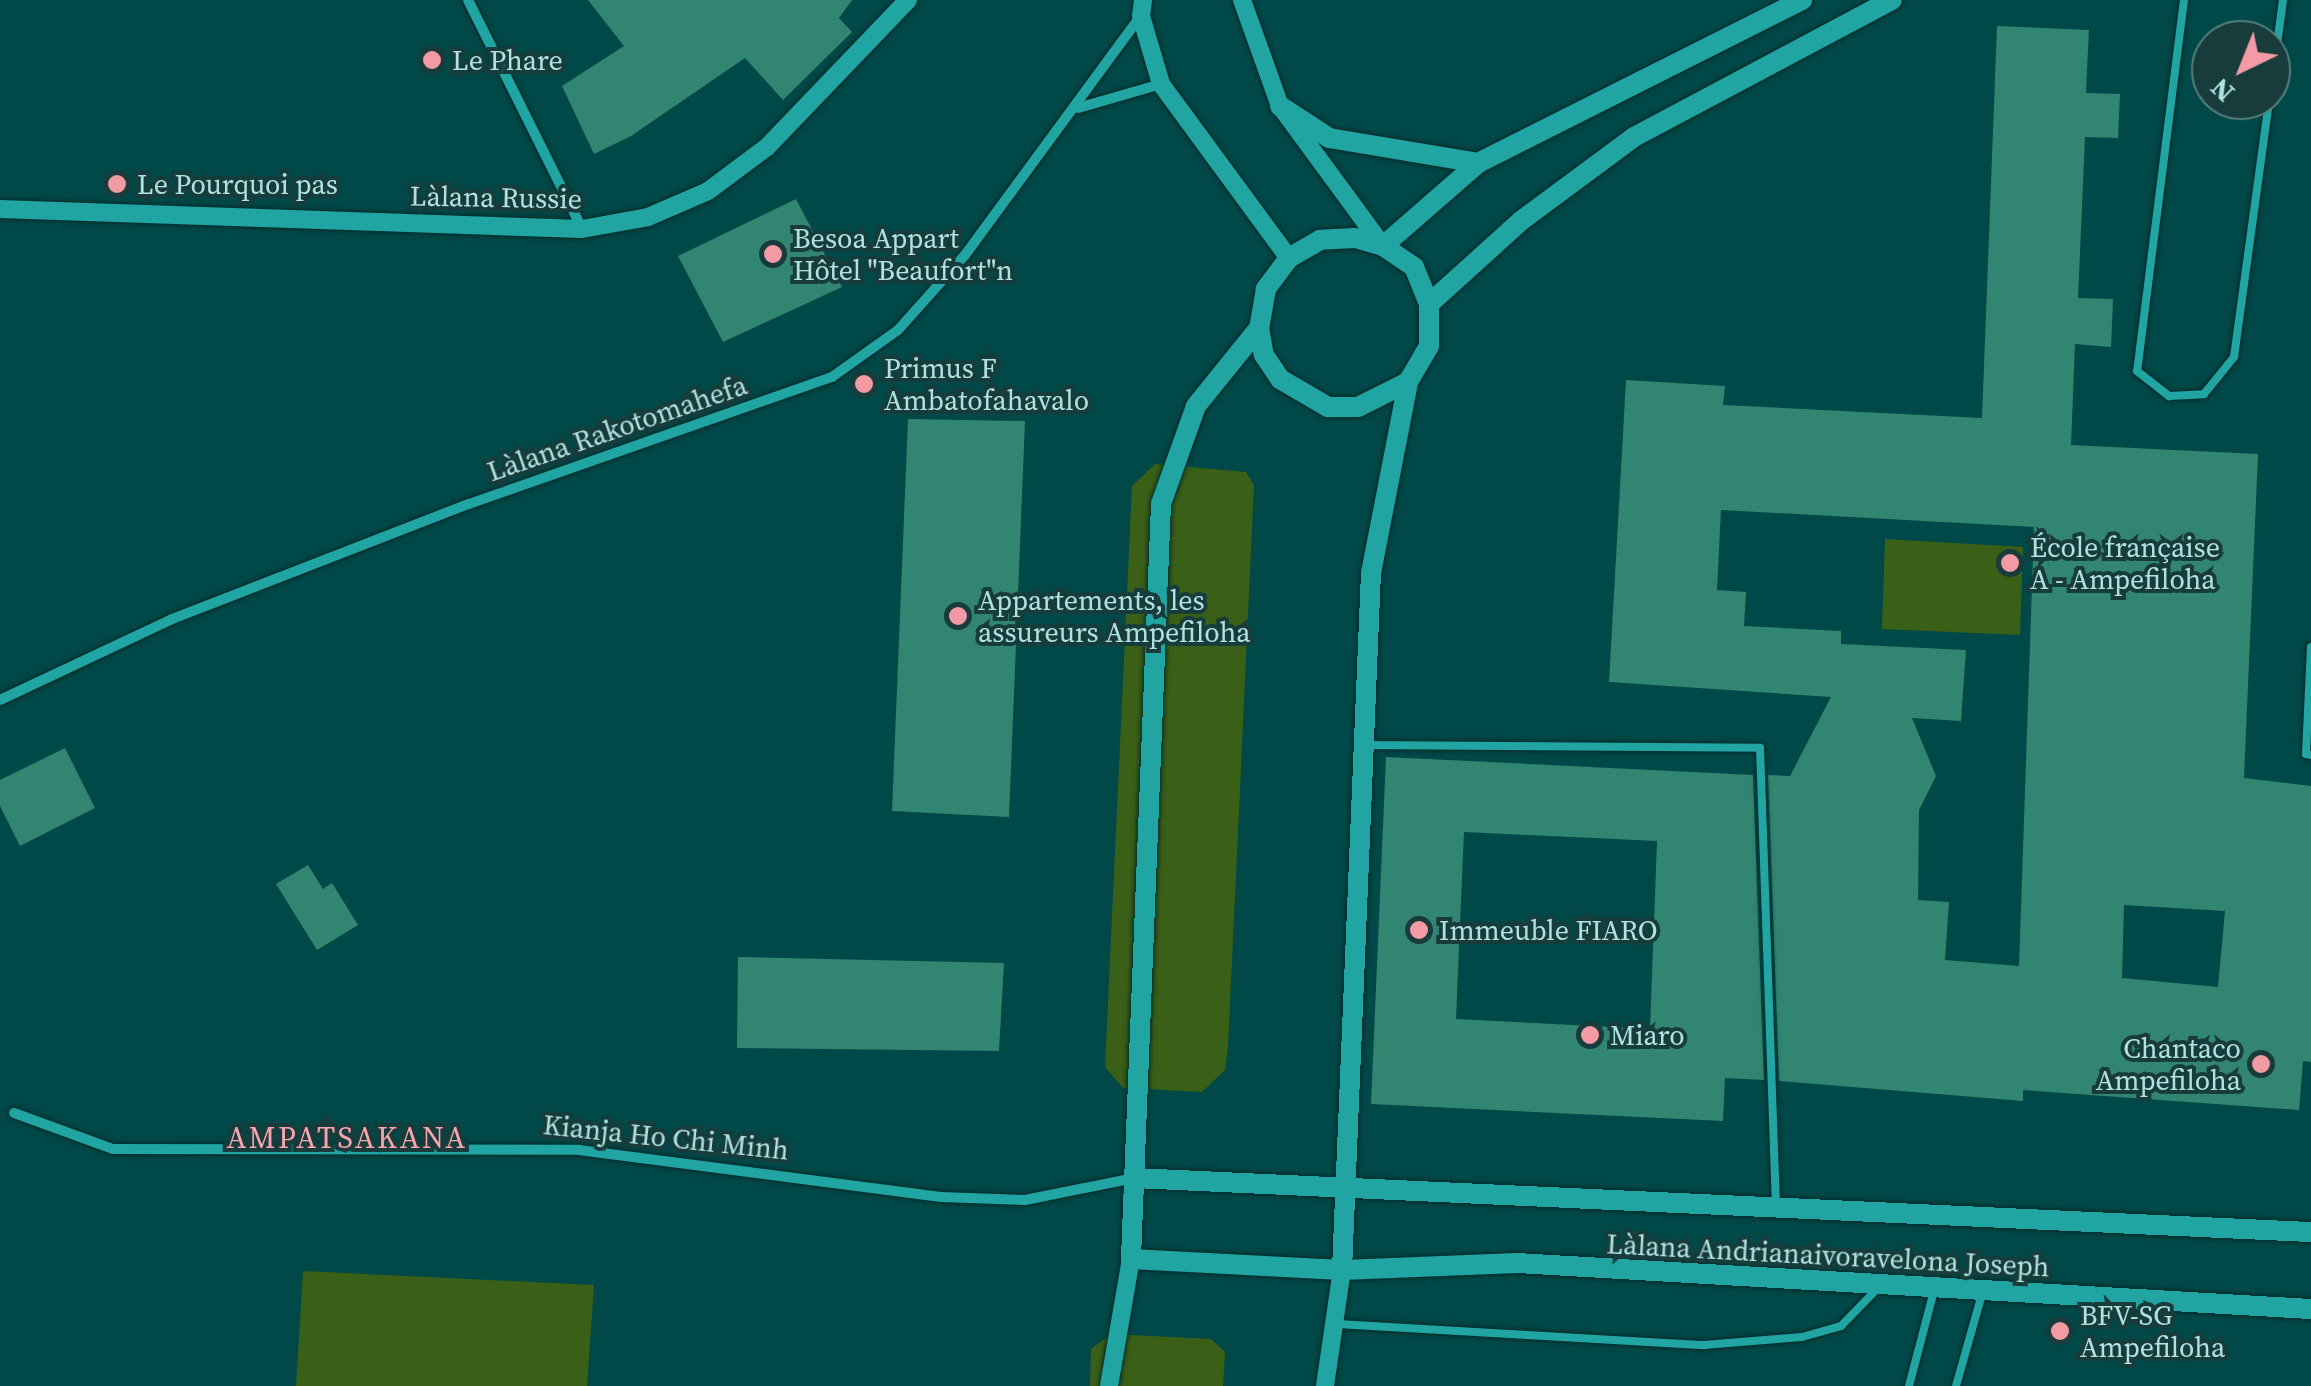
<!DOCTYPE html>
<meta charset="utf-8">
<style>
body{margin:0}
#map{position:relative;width:2311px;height:1386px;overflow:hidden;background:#004948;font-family:"Source Serif 4",serif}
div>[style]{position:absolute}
.green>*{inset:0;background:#3a5f16}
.building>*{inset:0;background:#328570}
.roads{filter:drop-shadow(0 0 2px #052c2c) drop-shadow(0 0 2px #052c2c)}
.service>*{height:8px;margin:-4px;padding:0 4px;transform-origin:4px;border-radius:4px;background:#21a5a2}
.minor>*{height:10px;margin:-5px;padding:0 5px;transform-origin:5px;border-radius:5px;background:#21a5a2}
.tertiary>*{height:18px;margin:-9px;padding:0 9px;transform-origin:9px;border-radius:9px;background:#21a5a2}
.secondary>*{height:20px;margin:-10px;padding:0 10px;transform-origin:10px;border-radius:10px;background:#21a5a2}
.dots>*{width:28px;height:28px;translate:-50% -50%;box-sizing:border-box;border:5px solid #173c3b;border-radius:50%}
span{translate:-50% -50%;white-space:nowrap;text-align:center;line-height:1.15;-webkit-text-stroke:8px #173c3b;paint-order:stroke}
.poi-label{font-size:28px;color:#afe3e1}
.left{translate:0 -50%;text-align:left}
.right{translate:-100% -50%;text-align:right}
.street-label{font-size:28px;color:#afe3e1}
.neighbourhood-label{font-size:30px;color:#f9a5ad;letter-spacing:2.5px}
.north{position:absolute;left:2191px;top:20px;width:100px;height:100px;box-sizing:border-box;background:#173c3b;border:2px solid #547f7d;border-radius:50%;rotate:223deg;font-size:28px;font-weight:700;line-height:40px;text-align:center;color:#afe3e1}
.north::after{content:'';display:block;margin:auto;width:35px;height:45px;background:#f49aa4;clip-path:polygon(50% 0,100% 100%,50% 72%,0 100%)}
</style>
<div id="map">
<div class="green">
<div style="clip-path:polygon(1155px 464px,1246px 472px,1254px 485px,1228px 1047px,1225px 1070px,1202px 1092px,1123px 1088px,1105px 1067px,1132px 486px)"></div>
<div style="clip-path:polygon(1885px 539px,2023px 547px,2020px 635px,1882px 629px)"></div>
<div style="clip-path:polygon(303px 1271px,594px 1285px,587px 1386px,296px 1386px)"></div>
<div style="clip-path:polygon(1111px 1334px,1211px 1339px,1225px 1352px,1223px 1386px,1090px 1386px,1091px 1349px)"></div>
</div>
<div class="building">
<div style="clip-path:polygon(588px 0,852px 0,839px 18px,852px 32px,783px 100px,745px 58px,631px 136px,594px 154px,562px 86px,624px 46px)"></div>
<div style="clip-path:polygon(evenodd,1997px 26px,2089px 30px,2086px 93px,2120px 94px,2118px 138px,2085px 137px,2078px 298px,2113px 299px,2111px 347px,2075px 344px,2071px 445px,2258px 454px,2244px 778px,2311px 786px,2311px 1062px,2303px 1061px,2299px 1110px,2023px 1090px,2023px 1101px,1779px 1081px,1768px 775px,1790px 776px,1831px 697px,1609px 682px,1626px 380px,1725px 386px,1723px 405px,1982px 418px,1997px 26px,1721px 510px,2034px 527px,2019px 966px,1945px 960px,1949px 902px,1918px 900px,1919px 810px,1936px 776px,1912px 718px,1961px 721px,1966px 650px,1841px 644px,1841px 631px,1744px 626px,1746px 592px,1717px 590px,1721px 510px,1997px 26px,2124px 905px,2225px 911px,2218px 987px,2122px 978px,2124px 905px)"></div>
<div style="clip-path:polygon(796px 199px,842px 287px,723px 342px,678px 256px)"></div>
<div style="clip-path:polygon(908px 419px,1025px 421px,1009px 817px,892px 811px)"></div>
<div style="clip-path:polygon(65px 748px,95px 808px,20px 846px,0 806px,0 780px)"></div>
<div style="clip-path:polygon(evenodd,1386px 757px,1753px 775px,1764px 1080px,1725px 1078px,1723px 1121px,1371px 1104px,1386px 757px,1464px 832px,1657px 841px,1650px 1029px,1456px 1019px,1464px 832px)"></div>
<div style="clip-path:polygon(308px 865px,323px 889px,332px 883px,358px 925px,317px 950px,276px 884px)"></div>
<div style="clip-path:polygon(738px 957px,1004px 963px,999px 1051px,737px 1048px)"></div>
</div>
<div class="roads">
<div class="service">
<div style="left:2184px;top:0;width:374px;rotate:97.2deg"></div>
<div style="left:2137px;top:371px;width:41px;rotate:38deg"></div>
<div style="left:2169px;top:396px;width:35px;rotate:-3deg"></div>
<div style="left:2204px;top:394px;width:48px;rotate:-51deg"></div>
<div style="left:2234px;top:357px;width:259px;rotate:-82.2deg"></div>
<div style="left:2271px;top:89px;width:90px;rotate:-82.3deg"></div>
<div style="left:2311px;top:647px;width:107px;rotate:92.7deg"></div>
<div style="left:2306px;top:754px;width:5px;rotate:11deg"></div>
<div style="left:1365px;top:745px;width:395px;rotate:0.4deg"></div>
<div style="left:1760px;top:748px;width:455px;rotate:88deg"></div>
<div style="left:1337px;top:1324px;width:368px;rotate:3.3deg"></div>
<div style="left:1704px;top:1345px;width:98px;rotate:-4.7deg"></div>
<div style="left:1802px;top:1337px;width:41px;rotate:-15.8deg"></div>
<div style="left:1841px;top:1326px;width:52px;rotate:-45.8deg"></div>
<div style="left:1909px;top:1386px;width:98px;rotate:-75.3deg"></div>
<div style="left:1956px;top:1386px;width:96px;rotate:-74.2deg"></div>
</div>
<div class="minor">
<div style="left:468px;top:0;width:256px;rotate:63.5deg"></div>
<div style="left:1078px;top:108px;width:86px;rotate:-16.1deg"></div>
<div style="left:0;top:700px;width:190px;rotate:-25.2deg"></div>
<div style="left:172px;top:619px;width:318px;rotate:-21.2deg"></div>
<div style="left:469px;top:504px;width:385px;rotate:-19.3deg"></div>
<div style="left:832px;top:377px;width:81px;rotate:-35.5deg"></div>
<div style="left:898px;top:330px;width:101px;rotate:-48.2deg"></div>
<div style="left:965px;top:255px;width:295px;rotate:-53.7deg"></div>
<div style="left:14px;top:1113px;width:105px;rotate:20deg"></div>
<div style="left:113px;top:1149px;width:466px;rotate:0.1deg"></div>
<div style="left:579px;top:1150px;width:365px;rotate:7.4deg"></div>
<div style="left:941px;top:1197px;width:84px;rotate:2deg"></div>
<div style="left:1025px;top:1200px;width:111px;rotate:-11.4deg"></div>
</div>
<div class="tertiary">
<div style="left:1143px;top:0;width:16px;rotate:97deg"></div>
<div style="left:1141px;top:16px;width:71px;rotate:73.6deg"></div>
<div style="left:1161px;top:84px;width:216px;rotate:53.7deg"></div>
<div style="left:1242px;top:0;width:113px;rotate:70.3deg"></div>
<div style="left:1280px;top:106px;width:174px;rotate:53.7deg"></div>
<div style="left:0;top:209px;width:582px;rotate:1.97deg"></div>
<div style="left:582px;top:229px;width:67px;rotate:-10.3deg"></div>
<div style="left:648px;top:217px;width:65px;rotate:-23.4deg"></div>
<div style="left:708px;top:191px;width:74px;rotate:-36.7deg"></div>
<div style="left:767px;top:147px;width:204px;rotate:-46.2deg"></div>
<div style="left:1109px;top:1386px;width:129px;rotate:-80.2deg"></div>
<div style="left:1325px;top:1386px;width:117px;rotate:-81.7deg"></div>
</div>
<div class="secondary">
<div style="left:1280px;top:106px;width:59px;rotate:33.1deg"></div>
<div style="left:1329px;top:138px;width:151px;rotate:9.5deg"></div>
<div style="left:1383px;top:246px;width:126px;rotate:-41.1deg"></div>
<div style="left:1478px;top:163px;width:363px;rotate:-26.7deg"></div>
<div style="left:1429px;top:304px;width:125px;rotate:-42.1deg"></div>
<div style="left:1522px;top:220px;width:139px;rotate:-36.5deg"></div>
<div style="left:1634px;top:137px;width:292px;rotate:-28deg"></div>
<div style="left:1259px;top:328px;width:100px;rotate:128.9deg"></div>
<div style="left:1196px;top:406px;width:104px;rotate:109.7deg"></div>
<div style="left:1161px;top:504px;width:756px;rotate:92.28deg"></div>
<div style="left:1131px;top:1259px;width:211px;rotate:3deg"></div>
<div style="left:1342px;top:1270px;width:175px;rotate:-2.3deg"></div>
<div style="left:1517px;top:1263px;width:795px;rotate:3.32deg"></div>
<div style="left:1134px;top:1178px;width:1178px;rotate:2.63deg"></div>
<div style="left:1342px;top:1270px;width:698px;rotate:-87.62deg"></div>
<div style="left:1371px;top:573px;width:195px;rotate:-79deg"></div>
<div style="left:1408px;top:382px;width:42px;rotate:-59.7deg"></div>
<div style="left:1429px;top:346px;width:42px;rotate:-90deg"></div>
<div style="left:1429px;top:304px;width:40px;rotate:-112deg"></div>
<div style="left:1414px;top:267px;width:37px;rotate:-146deg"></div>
<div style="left:1383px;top:246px;width:29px;rotate:-164deg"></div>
<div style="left:1355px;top:238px;width:35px;rotate:177deg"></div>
<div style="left:1320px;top:240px;width:36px;rotate:150deg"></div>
<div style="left:1289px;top:258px;width:39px;rotate:127deg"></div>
<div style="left:1266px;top:289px;width:40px;rotate:100deg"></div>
<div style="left:1259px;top:328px;width:27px;rotate:80deg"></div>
<div style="left:1264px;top:355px;width:29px;rotate:56deg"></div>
<div style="left:1280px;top:379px;width:56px;rotate:30.3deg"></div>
<div style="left:1328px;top:407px;width:30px"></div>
<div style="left:1358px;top:407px;width:56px;rotate:-26.6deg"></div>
</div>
</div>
<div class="dots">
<div style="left:432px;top:60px;background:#f49aa4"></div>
<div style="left:117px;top:184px;background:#f49aa4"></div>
<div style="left:773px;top:254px;background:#f49aa4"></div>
<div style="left:864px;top:384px;background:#f49aa4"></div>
<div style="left:2010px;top:563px;background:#f49aa4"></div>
<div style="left:958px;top:616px;background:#f49aa4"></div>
<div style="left:1419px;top:930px;background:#f49aa4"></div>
<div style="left:1590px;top:1035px;background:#f49aa4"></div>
<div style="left:2261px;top:1064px;background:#f49aa4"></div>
<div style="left:2060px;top:1331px;background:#f49aa4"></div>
</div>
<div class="poi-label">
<span class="left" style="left:452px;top:60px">Le Phare</span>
<span class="left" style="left:137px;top:184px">Le Pourquoi pas</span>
<span class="left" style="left:793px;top:254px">Besoa Appart<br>Hôtel "Beaufort"n</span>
<span class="left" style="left:884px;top:384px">Primus F<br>Ambatofahavalo</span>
<span class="left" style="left:2030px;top:563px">École française<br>A - Ampefiloha</span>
<span class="left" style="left:978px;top:616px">Appartements, les<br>assureurs Ampefiloha</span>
<span class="left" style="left:1439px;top:930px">Immeuble FIARO</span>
<span class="left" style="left:1610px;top:1035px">Miaro</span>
<span class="right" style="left:2241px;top:1064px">Chantaco<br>Ampefiloha</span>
<span class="left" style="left:2080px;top:1331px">BFV-SG<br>Ampefiloha</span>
</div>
<div class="street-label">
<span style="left:496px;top:197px;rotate:1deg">Làlana Russie</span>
<span style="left:617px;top:428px;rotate:-19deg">Làlana Rakotomahefa</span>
<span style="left:666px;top:1137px;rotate:6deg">Kianja Ho Chi Minh</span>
<span style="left:1828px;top:1255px;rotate:3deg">Làlana Andrianaivoravelona Joseph</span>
</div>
<div class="neighbourhood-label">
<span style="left:347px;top:1138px">AMPATSAKANA</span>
</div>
<div class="north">N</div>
</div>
